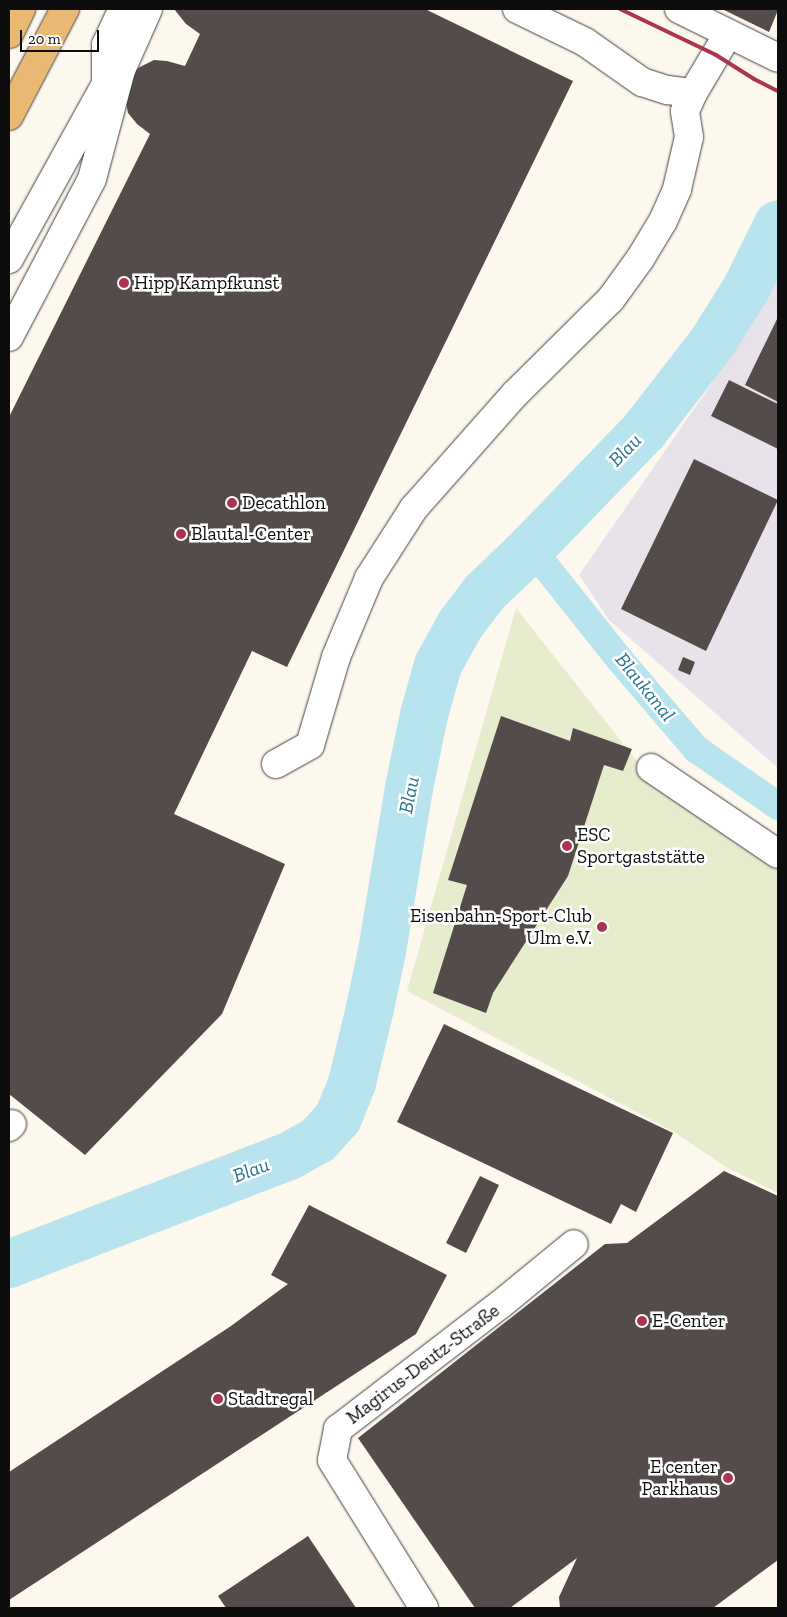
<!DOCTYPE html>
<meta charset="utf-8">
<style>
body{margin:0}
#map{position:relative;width:787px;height:1617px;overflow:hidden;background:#fdf8ee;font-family:"Zilla Slab",serif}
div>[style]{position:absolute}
.industrial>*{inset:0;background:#e8e2ea}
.pitch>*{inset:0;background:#e6eccc}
.canal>*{height:28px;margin:-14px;padding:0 14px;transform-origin:14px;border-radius:14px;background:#b8e4ef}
.river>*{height:48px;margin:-24px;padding:0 24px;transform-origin:24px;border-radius:24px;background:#b8e4ef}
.building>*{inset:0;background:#544c4a}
.roads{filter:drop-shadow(0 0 1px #404040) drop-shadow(0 0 1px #404040)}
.minor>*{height:28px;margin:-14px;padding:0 14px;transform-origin:14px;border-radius:14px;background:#fff}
.major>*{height:28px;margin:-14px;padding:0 14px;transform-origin:14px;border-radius:14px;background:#e9b872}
.rail>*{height:4px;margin:-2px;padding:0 2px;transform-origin:2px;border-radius:2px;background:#ad344e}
.dots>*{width:14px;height:14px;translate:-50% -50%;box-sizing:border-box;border:2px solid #fff;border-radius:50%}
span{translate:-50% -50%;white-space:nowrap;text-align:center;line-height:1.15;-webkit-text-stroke:5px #fff;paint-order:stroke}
.poi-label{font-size:19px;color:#0d0d0d}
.left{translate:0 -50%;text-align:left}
.right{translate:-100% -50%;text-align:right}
.street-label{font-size:19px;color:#0d0d0d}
.water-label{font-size:20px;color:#247390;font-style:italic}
.frame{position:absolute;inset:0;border:10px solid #0d0d0d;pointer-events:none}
.scale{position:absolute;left:20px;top:30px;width:79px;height:22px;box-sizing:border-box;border:2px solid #0d0d0d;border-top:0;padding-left:6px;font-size:15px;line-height:18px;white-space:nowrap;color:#0d0d0d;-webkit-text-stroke:4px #fff;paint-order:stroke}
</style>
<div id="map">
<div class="industrial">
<div style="clip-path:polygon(778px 277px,778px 768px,609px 620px,579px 575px,737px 347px)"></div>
</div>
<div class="pitch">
<div style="clip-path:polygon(516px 608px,651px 779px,778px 863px,778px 1193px,726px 1167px,674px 1132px,407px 991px)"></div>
</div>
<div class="canal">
<div style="left:531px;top:548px;width:143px;rotate:51.5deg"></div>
<div style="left:620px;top:660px;width:117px;rotate:49.5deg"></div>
<div style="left:696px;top:749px;width:100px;rotate:34.8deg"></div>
</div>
<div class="river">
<div style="left:9px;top:1264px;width:300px;rotate:-21.1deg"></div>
<div style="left:289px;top:1156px;width:33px;rotate:-29deg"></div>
<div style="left:318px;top:1140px;width:30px;rotate:-48deg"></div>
<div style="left:338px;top:1118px;width:38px;rotate:-68deg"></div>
<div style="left:352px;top:1083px;width:77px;rotate:-76.5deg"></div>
<div style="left:370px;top:1008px;width:58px;rotate:-78.1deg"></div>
<div style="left:382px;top:951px;width:165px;rotate:-80.6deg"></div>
<div style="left:409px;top:788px;width:75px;rotate:-78.4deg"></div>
<div style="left:424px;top:715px;width:52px;rotate:-74.4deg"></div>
<div style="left:438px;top:665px;width:46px;rotate:-61.2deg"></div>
<div style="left:460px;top:625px;width:41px;rotate:-52.9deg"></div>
<div style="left:485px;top:592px;width:64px;rotate:-43.7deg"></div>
<div style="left:531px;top:548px;width:163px;rotate:-46deg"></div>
<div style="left:644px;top:431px;width:111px;rotate:-52.3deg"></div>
<div style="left:712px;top:343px;width:64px;rotate:-57.8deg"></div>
<div style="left:746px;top:289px;width:72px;rotate:-63.8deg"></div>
</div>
<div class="building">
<div style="clip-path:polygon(174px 9px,425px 9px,573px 81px,287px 667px,252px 651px,174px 814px,285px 864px,222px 1014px,85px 1155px,9px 1094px,9px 417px,150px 134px,137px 124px,128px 113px,125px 98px,128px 83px,138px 68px,154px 60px,167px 61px,185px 66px,200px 34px,186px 24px)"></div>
<div style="clip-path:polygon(722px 9px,778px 9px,778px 10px,769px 32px)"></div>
<div style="clip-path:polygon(778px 317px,778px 402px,745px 385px)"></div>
<div style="clip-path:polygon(729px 380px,778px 404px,778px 449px,711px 416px)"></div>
<div style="clip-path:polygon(694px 459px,778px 500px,706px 651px,621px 609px)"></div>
<div style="clip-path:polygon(683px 657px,695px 662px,690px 675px,678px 670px)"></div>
<div style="clip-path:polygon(501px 716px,570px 741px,573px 728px,632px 749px,623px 771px,604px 765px,568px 876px,493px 993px,486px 1013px,433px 993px,467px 885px,448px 880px)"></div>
<div style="clip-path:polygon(444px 1024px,673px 1133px,636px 1212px,621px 1204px,611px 1224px,397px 1122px)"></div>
<div style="clip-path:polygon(724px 1171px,778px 1196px,778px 1560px,713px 1608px,560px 1608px,559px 1597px,577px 1558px,510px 1608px,475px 1608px,358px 1438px,605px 1244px,627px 1243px)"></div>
<div style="clip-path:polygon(480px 1176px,499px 1185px,466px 1253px,446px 1243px)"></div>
<div style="clip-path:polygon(309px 1205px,447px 1275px,416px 1334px,9px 1600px,9px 1472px,231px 1326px,288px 1284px,271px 1275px)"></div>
<div style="clip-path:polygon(308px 1536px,356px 1608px,226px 1608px,218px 1596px)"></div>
</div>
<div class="roads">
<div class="minor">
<div style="left:517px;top:9px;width:76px;rotate:25.9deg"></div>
<div style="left:585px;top:42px;width:70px;rotate:35.1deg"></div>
<div style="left:642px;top:82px;width:26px;rotate:18deg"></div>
<div style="left:667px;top:90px;width:26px;rotate:7deg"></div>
<div style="left:693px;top:93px;width:69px;rotate:-59.3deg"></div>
<div style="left:679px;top:9px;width:110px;rotate:26.3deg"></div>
<div style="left:9px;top:259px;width:200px;rotate:-61deg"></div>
<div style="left:106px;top:84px;width:39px;rotate:-90deg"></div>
<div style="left:106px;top:45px;width:40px;rotate:-65deg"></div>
<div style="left:9px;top:337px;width:178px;rotate:-62.3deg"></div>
<div style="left:92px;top:179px;width:113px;rotate:-75.1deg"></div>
<div style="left:121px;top:70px;width:67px;rotate:-66.1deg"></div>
<div style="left:276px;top:764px;width:39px;rotate:-29deg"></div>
<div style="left:310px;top:745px;width:92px;rotate:-73.5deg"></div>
<div style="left:336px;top:657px;width:86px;rotate:-67.3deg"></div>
<div style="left:369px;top:578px;width:83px;rotate:-57.3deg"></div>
<div style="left:414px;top:508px;width:152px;rotate:-48.5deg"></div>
<div style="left:515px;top:394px;width:135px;rotate:-44.7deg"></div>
<div style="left:611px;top:299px;width:49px;rotate:-54.1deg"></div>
<div style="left:640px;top:259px;width:44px;rotate:-58.8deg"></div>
<div style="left:663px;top:221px;width:35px;rotate:-66deg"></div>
<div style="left:677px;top:189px;width:53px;rotate:-77deg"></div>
<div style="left:689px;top:137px;width:26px;rotate:-99deg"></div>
<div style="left:685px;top:111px;width:20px;rotate:-66deg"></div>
<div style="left:651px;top:768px;width:153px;rotate:34.1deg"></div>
<div style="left:9px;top:1127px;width:4px;rotate:-45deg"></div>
<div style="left:424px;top:1608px;width:174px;rotate:-121.9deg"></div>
<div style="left:332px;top:1460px;width:32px;rotate:-79deg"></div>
<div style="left:338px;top:1429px;width:205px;rotate:-37.5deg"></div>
<div style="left:501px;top:1304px;width:94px;rotate:-39.4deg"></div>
</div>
<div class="major">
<div style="left:9px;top:34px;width:28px;rotate:-64deg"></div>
<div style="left:9px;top:116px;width:121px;rotate:-62.4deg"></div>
</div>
</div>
<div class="rail">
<div style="left:620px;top:9px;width:106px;rotate:25.6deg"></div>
<div style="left:716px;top:55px;width:45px;rotate:32.3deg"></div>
<div style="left:754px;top:79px;width:27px;rotate:27deg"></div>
</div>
<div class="dots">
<div style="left:124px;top:283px;background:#ad344e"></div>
<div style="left:232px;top:503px;background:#ad344e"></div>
<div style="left:181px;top:534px;background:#ad344e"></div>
<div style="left:567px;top:846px;background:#ad344e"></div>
<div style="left:602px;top:927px;background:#ad344e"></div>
<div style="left:642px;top:1321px;background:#ad344e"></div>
<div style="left:218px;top:1399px;background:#ad344e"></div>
<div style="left:728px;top:1478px;background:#ad344e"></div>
</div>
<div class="poi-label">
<span class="left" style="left:134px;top:283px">Hipp Kampfkunst</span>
<span class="left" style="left:242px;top:503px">Decathlon</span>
<span class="left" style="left:191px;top:534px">Blautal-Center</span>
<span class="left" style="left:577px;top:846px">ESC<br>Sportgaststätte</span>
<span class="right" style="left:592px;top:927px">Eisenbahn-Sport-Club<br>Ulm e.V.</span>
<span class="left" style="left:652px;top:1321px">E-Center</span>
<span class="left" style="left:228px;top:1399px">Stadtregal</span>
<span class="right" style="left:718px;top:1478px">E center<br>Parkhaus</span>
</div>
<div class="street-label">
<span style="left:423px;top:1364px;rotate:-37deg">Magirus-Deutz-Straße</span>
</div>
<div class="water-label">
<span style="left:625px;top:450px;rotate:-46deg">Blau</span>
<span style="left:645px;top:687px;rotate:51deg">Blaukanal</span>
<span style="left:409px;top:795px;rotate:-79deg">Blau</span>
<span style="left:251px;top:1170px;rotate:-21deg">Blau</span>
</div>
<div class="frame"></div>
<div class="scale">20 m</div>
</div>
